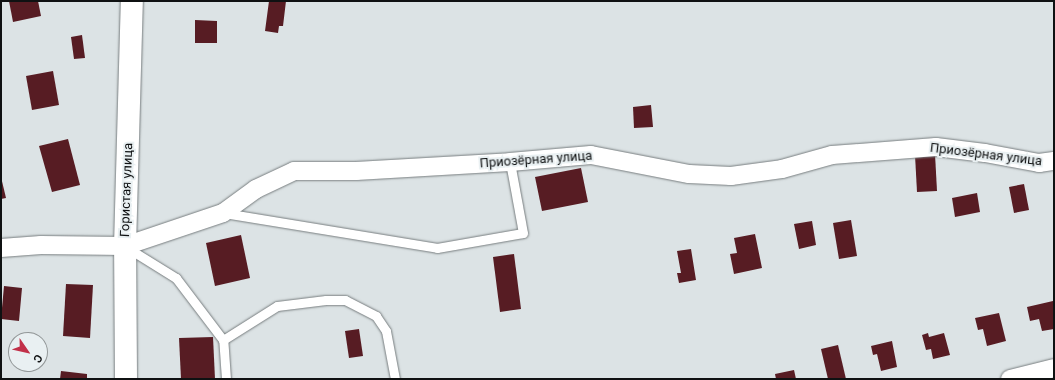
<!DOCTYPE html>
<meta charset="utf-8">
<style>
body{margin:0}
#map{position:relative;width:1055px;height:380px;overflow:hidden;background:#dce3e5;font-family:Roboto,sans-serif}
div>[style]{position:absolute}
.building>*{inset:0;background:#571c23}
.roads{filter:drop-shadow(0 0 1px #777d7f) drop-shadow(0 0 1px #777d7f)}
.lane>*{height:9px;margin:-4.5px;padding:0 4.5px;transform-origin:4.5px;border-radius:4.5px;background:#fff}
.street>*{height:18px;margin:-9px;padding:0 9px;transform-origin:9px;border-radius:9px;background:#fff}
.secondary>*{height:22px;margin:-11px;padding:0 11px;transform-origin:11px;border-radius:11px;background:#fff}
span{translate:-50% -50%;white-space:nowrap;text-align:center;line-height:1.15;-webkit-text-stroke:4px #e9f0f2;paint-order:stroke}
.street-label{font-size:13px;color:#0f1112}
.frame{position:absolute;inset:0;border:2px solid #0f1112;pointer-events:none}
.north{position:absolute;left:8px;top:332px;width:40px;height:40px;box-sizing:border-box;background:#e9f0f2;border:1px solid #929798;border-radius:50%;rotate:124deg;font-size:11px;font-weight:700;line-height:16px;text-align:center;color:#0f1112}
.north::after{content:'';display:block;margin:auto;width:14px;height:18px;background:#c13049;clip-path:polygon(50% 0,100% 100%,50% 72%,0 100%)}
</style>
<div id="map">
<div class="building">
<div style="clip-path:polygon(9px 1px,38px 1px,41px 16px,13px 22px)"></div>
<div style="clip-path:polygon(269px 1px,286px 1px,283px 26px,279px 26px,278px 33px,265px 31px)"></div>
<div style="clip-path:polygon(195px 20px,217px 21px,217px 43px,195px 43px)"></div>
<div style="clip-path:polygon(82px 35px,85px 58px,74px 59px,71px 37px)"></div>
<div style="clip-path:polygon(53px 71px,59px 105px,32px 110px,26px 76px)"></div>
<div style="clip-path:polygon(651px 105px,653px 127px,634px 128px,633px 107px)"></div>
<div style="clip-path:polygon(68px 139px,80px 185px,52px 192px,39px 146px)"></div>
<div style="clip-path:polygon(935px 154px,937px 191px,917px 192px,915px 155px)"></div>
<div style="clip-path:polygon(581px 168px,588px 202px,542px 211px,535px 177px)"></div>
<div style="clip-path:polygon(1px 177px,6px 198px,1px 199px)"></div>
<div style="clip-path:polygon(1024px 184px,1029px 210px,1014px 213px,1009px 187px)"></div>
<div style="clip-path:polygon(977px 193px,980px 212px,955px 217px,952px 198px)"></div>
<div style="clip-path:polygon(851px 220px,857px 256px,839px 259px,833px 223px)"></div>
<div style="clip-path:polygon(812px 221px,816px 245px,799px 249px,794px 224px)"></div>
<div style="clip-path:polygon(755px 234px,762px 268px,734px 274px,730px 254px,737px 253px,734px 238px)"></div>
<div style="clip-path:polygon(241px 235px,250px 278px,215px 286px,206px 243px)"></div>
<div style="clip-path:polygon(691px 249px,696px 280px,679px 283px,677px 273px,681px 273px,677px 251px)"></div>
<div style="clip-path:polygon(514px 254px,521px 309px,500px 312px,493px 257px)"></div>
<div style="clip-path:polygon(66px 284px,93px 285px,90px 338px,63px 336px)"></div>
<div style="clip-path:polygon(4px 286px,22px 288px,19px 321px,1px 319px)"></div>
<div style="clip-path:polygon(1053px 301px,1054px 329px,1042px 331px,1039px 319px,1030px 321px,1027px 307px)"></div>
<div style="clip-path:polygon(999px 313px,1006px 341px,987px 346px,983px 329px,978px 330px,975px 318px)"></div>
<div style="clip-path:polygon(359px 329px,363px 356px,349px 358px,345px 331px)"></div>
<div style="clip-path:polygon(928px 333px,929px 337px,944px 333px,950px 355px,933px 359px,931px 349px,926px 350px,922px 335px)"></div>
<div style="clip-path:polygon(213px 337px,215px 379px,181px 379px,179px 338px)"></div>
<div style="clip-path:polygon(892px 341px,897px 367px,881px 371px,877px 354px,873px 355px,871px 346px)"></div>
<div style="clip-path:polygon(838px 345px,846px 379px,828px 379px,821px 349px)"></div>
<div style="clip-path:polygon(794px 370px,796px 379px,776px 379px,775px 374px)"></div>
<div style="clip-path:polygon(61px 371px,87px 374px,87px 379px,60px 379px)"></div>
</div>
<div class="roads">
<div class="lane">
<div style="left:224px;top:213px;width:216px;rotate:9.3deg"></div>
<div style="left:437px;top:248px;width:87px;rotate:-9.9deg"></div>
<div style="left:523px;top:233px;width:72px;rotate:-100.4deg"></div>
<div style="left:126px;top:247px;width:59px;rotate:31.8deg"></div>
<div style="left:176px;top:278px;width:78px;rotate:52.8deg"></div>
<div style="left:226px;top:379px;width:39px;rotate:-94deg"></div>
<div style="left:223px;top:340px;width:64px;rotate:-32.2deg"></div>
<div style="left:277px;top:306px;width:49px;rotate:-7deg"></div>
<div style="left:326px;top:300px;width:19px"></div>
<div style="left:345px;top:300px;width:35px;rotate:27deg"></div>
<div style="left:376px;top:316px;width:18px;rotate:56deg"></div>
<div style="left:386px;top:331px;width:49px;rotate:79.4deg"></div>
</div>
<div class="street">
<div style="left:1px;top:248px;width:40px;rotate:-4.3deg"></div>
<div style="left:41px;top:245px;width:84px;rotate:0.7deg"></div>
<div style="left:125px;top:246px;width:103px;rotate:-18.6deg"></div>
<div style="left:223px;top:213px;width:41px;rotate:-36deg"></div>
<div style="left:256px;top:189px;width:42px;rotate:-25.3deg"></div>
<div style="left:294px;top:171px;width:62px"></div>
<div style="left:356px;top:171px;width:154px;rotate:-3.3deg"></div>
<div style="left:510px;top:162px;width:81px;rotate:-4.9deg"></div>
<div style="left:591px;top:155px;width:100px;rotate:11deg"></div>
<div style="left:689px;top:174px;width:42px;rotate:2.7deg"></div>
<div style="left:731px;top:176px;width:51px;rotate:-7.8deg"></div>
<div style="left:782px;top:169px;width:52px;rotate:-15.6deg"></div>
<div style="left:832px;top:155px;width:104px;rotate:-4.4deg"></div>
<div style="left:936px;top:147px;width:49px;rotate:7deg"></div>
<div style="left:985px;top:153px;width:55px;rotate:10.5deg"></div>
<div style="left:1039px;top:163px;width:15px;rotate:-8deg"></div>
<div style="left:1010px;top:379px;width:45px;rotate:-14deg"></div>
</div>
<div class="secondary">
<div style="left:126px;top:379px;width:133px;rotate:-90.4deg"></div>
<div style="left:125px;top:246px;width:245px;rotate:-88.4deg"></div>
</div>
</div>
<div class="street-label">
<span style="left:986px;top:155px;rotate:7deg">Приозёрная улица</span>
<span style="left:536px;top:160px;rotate:-4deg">Приозёрная улица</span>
<span style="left:127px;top:190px;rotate:-88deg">Гористая улица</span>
</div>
<div class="frame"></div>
<div class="north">С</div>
</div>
